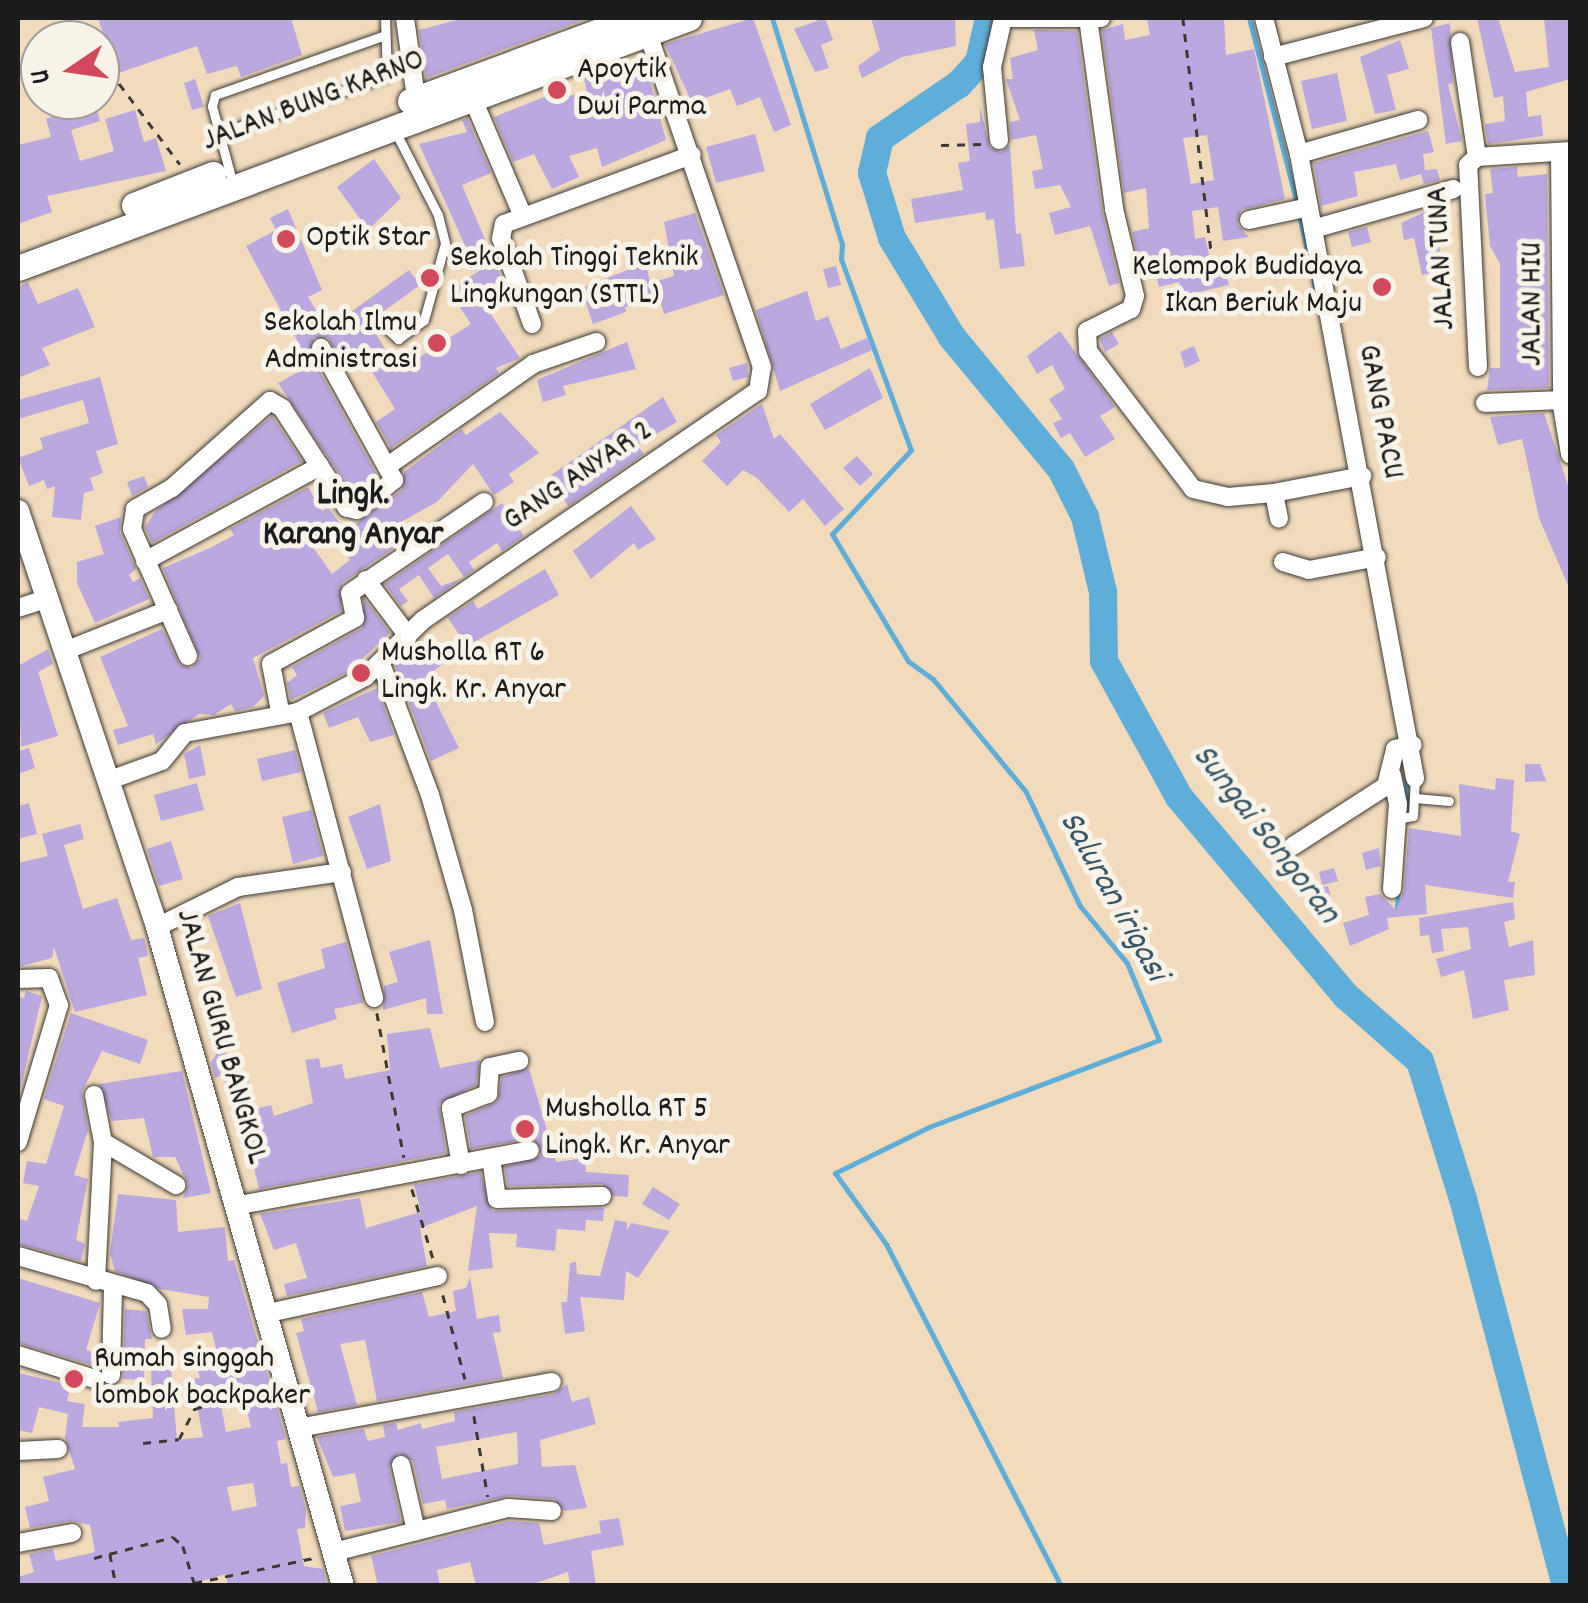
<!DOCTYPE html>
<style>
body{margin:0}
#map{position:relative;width:1588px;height:1603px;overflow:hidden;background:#f2dbbc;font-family:Dekko,sans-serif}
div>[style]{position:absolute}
.stream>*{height:5px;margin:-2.5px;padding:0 2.5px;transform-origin:2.5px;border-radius:2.5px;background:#5eaed9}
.river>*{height:28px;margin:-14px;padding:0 14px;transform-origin:14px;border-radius:14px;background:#5eaed9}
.building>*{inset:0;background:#bba8de}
.path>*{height:2.5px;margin-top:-1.25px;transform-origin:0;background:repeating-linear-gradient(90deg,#3c3934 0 8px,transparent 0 16px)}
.roads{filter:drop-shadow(0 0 2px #3c3934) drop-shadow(0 0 2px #3c3934)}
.service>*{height:9px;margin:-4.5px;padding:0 4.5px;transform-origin:4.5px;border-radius:4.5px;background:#fff}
.minor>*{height:18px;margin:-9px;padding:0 9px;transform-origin:9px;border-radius:9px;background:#fff}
.tertiary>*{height:22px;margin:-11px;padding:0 11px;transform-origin:11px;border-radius:11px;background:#fff}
.secondary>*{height:25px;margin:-12.5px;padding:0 12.5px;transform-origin:12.5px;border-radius:12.5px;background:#fff}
.dots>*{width:28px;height:28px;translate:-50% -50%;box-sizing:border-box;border:5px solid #f7f3e8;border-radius:50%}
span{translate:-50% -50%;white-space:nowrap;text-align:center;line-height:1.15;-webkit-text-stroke:10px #f7f3e8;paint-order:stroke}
.poi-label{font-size:32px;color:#1c1c1c}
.left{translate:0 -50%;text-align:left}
.right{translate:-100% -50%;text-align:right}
.street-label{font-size:32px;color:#1c1c1c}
.neighbourhood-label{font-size:35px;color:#1c1c1c;font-weight:700}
.water-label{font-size:35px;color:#365668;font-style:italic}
.frame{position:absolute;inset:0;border:20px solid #1c1c1c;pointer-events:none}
.north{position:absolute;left:20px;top:20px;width:100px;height:100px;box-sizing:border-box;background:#f7f3e8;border:2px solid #9f9d96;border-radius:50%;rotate:257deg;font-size:28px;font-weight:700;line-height:40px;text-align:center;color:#1c1c1c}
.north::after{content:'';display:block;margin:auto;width:35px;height:45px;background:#d1495b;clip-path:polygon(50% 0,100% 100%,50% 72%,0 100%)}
</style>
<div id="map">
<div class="stream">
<div style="left:772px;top:18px;width:237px;rotate:72.8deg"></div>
<div style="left:842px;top:244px;width:15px;rotate:94deg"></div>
<div style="left:841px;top:259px;width:203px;rotate:69.9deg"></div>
<div style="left:911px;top:450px;width:115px;rotate:133.2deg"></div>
<div style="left:832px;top:534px;width:148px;rotate:59.1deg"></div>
<div style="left:908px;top:661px;width:31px;rotate:36deg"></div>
<div style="left:933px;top:679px;width:146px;rotate:50.5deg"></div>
<div style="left:1026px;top:792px;width:126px;rotate:64.7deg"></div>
<div style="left:1080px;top:906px;width:74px;rotate:50.5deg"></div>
<div style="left:1127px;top:963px;width:83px;rotate:67.4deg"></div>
<div style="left:1159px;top:1040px;width:244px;rotate:159.3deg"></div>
<div style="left:931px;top:1126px;width:107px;rotate:153.9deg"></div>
<div style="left:835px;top:1173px;width:87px;rotate:54.3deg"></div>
<div style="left:886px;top:1244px;width:384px;rotate:62.9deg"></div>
<div style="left:1249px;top:18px;width:191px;rotate:75.5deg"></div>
<div style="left:1299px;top:214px;width:84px;rotate:77.6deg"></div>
<div style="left:1406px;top:803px;width:29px;rotate:-88deg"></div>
<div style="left:1397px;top:912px;width:24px;rotate:-88deg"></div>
</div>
<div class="river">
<div style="left:989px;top:18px;width:45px;rotate:102.8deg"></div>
<div style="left:979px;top:62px;width:30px;rotate:132deg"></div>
<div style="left:959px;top:84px;width:96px;rotate:145.6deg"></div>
<div style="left:880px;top:138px;width:36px;rotate:103deg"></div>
<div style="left:872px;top:173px;width:68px;rotate:72.9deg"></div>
<div style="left:892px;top:238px;width:116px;rotate:58.8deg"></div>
<div style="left:952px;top:337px;width:171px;rotate:50.5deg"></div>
<div style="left:1061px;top:469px;width:54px;rotate:63.4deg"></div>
<div style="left:1085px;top:517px;width:77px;rotate:76.5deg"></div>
<div style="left:1103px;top:592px;width:69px;rotate:89.2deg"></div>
<div style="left:1104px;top:661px;width:155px;rotate:61.1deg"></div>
<div style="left:1179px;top:797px;width:260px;rotate:50deg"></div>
<div style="left:1346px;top:996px;width:98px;rotate:41.3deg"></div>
<div style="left:1420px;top:1061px;width:145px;rotate:72.7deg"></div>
<div style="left:1463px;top:1199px;width:400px;rotate:75.1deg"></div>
</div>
<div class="building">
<div style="clip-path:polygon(98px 18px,291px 18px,302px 55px,241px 77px,237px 66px,207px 74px,197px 46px,116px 74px)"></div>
<div style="clip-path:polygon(464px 18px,589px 18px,426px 78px,419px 30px)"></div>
<div style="clip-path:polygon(753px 18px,791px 125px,774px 132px,760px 97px,737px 106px,730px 89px,692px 103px,665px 44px)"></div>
<div style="clip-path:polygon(825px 18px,833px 40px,821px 45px,829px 68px,815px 72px,794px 29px)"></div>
<div style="clip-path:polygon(871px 18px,955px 18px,956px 46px,902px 57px,862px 78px,858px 66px,880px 50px)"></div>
<div style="clip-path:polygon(evenodd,1224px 18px,1226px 55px,1254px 49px,1285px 199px,1241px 210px,1237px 224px,1249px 237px,1223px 241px,1218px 207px,1192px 211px,1195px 239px,1205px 237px,1214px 276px,1226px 273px,1229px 285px,1182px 296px,1179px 282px,1159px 287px,1155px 269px,1145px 270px,1137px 252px,1132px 232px,1149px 228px,1146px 188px,1124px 193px,1102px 30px,1123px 24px,1125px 40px,1150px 35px,1147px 20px,1224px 18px,1207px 135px,1214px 180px,1191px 184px,1183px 138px,1207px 135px)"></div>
<div style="clip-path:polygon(1477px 18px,1498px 18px,1515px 72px,1549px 67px,1544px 18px,1570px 18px,1570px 79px,1526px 92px,1528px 117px,1541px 115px,1543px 136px,1488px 144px,1485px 124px,1505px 121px,1503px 96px,1494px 98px)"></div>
<div style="clip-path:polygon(1450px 23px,1453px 83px,1448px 84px,1462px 141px,1446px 144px,1431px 28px)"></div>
<div style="clip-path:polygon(1034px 30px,1077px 31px,1102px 211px,1119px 283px,1109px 286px,1090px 226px,1055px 235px,1049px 213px,1071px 207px,1060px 185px,1035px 189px,1032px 171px,1043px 169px,1036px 135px,1011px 140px,1010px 122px,1020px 120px,1006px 79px,1013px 79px,1010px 58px,1038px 50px)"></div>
<div style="clip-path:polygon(1400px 40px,1409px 69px,1387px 75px,1396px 110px,1375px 114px,1360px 57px)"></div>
<div style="clip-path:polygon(644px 60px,666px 140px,602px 167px,597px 148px,569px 156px,579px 177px,552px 189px,534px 154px,513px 162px,494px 117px,549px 95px,547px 88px,561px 83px,565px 97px,587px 91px,583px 75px)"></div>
<div style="clip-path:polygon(1337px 73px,1347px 121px,1312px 129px,1301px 81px)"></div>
<div style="clip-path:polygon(195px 79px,204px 107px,192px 110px,184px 83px)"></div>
<div style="clip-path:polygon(94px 100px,100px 121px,71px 130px,80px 161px,114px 151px,105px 119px,135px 110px,144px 142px,156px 138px,166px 171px,47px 196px,52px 212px,18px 224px,18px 145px,51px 137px,46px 119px)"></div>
<div style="clip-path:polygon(980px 107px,990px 148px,1001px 152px,1010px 145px,1016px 234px,1021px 233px,1025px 266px,1000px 269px,994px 219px,986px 220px,985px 212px,915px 223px,911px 199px,963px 190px,958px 163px,970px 161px,966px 124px,980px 122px)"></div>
<div style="clip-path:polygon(467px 118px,491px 173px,462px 185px,503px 282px,478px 295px,520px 358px,496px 368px,499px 373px,391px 448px,376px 422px,395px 409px,361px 354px,344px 364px,328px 338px,314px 338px,310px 354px,378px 477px,352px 493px,278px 383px,300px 371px,294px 363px,305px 355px,246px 246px,276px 230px,270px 218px,288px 209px,322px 290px,308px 297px,327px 329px,409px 270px,420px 285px,369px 322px,398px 371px,471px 324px,449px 291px,477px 272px,419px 144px,467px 132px,462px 120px)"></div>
<div style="clip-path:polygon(1428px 131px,1434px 152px,1423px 154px,1425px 170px,1437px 169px,1440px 180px,1424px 184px,1421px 174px,1400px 180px,1396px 164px,1354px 172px,1358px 196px,1321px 206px,1314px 163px)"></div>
<div style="clip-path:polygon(755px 134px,765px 171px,716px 183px,706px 147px)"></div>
<div style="clip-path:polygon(374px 159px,401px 198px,368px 230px,337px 187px)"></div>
<div style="clip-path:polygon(1517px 167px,1518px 177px,1547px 174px,1549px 388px,1487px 390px,1490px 368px,1500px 368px,1500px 264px,1490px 246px,1485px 194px,1493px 193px,1490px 169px)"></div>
<div style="clip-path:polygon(1433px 208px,1443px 270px,1422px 275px,1414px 238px,1404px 240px,1401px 223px)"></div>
<div style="clip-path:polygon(695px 213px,724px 295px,664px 314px,660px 300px,625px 307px,626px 312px,593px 324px,581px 288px,646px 263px,650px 283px,674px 276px,664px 222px)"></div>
<div style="clip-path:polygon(1367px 227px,1371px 242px,1352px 247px,1348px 232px)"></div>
<div style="clip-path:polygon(836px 266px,841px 285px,828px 288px,823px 269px)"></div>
<div style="clip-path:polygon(28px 282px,38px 304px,78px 288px,95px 327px,42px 348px,50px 365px,18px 378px,18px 287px)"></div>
<div style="clip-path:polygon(807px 291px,816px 321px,828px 316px,841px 349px,867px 338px,872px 350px,780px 391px,756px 310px)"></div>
<div style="clip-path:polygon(1060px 331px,1115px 407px,1100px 416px,1115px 439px,1085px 457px,1070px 433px,1061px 438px,1053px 423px,1062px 419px,1049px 399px,1065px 389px,1052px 365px,1037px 374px,1027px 356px)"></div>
<div style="clip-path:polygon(1112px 332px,1119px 344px,1105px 352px,1100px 339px)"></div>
<div style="clip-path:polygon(627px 342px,636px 369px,563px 386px,566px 395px,543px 402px,537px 380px)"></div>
<div style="clip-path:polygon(1194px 346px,1200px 361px,1185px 368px,1180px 352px)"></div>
<div style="clip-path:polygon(747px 363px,748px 377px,733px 381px,729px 368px)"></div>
<div style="clip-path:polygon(870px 368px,883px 398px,825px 430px,810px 404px)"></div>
<div style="clip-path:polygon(100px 377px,118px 444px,96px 451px,103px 473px,90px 478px,94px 490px,84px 493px,81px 520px,52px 517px,55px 486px,47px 489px,44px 480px,29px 486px,18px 458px,43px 449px,40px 438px,89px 423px,83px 400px,18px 419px,18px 400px)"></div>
<div style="clip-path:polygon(663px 397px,677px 422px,637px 445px,644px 454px,568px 506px,550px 476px)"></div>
<div style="clip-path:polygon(762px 404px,774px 439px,780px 434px,844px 509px,825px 526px,803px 499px,789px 512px,757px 478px,743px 470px,727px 486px,702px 461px,721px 442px,716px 435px)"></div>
<div style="clip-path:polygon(500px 412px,539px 453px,509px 474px,514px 482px,494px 495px,473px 464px,437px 502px,401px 522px,410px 537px,342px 583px,341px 611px,253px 658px,264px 696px,253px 707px,235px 711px,231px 704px,214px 715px,199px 714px,156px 744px,153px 734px,118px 745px,113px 730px,128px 726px,100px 657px,162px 629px,180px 665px,192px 668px,200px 658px,163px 568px,212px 547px,234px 535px,230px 529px,308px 487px,322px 511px,328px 507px,341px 525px,313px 547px,332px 574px,350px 560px,336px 538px,402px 490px,404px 472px,462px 429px,466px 435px)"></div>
<div style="clip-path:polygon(1544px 413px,1570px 491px,1570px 590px,1539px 518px,1522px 439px,1498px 445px,1490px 417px)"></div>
<div style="clip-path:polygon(272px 416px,302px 461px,152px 543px,145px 527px,155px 512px)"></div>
<div style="clip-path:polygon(857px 456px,873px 474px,860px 486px,843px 468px)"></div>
<div style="clip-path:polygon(144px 476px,148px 487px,132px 496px,127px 482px)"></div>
<div style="clip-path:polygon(502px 503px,524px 536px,502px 551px,497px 543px,469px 562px,474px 570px,464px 577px,448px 554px,428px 568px,441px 586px,461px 579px,434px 598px,419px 575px,399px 589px,408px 601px,401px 606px,385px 584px)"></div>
<div style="clip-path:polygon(631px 506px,656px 539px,638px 550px,634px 543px,591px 579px,573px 551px)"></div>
<div style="clip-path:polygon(121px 517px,120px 533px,136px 569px,129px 575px,133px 582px,140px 578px,149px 599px,95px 623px,77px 583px,77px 562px,104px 554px,95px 526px)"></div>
<div style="clip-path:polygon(545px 569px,559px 595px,467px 646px,448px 618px,473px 601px,478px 609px)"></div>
<div style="clip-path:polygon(364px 598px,390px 633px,348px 672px,291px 700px,287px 683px,297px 675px,292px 667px,362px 628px)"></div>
<div style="clip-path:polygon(440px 643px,451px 658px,424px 678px,459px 748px,431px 761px,395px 665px)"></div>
<div style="clip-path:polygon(48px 649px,53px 664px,38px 672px,58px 736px,21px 747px,18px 666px)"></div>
<div style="clip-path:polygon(377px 688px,394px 735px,370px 742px,358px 717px,329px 728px,323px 713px)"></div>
<div style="clip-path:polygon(200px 745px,206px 775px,189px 779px,184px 754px)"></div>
<div style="clip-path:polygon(29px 748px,35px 768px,18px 774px,18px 751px)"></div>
<div style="clip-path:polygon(295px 750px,301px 772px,262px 781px,257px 759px)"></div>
<div style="clip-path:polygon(1525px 764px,1540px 764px,1546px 781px,1525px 782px)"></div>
<div style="clip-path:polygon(1496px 778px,1514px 780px,1511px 831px,1520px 834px,1508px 882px,1515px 882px,1513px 898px,1425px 885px,1427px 914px,1387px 918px,1389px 929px,1350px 946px,1343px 923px,1369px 915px,1365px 897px,1380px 894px,1396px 910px,1404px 890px,1409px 828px,1461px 836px,1459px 784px,1495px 790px)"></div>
<div style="clip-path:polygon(197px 783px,204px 810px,161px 821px,154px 795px)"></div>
<div style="clip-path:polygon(29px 803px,37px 834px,18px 839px,18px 806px)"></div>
<div style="clip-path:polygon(380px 804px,391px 861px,367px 869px,348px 817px)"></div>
<div style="clip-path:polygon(311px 810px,323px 856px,293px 864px,282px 817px)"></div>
<div style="clip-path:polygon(80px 824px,84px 839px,64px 845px,83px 909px,117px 898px,131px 940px,144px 938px,148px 956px,138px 958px,147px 995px,75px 1012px,54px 947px,52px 958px,18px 967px,18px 863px,48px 856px,42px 834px)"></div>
<div style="clip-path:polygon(171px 841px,183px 879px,159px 886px,147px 849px)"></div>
<div style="clip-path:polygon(1379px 848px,1381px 866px,1366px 870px,1362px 853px)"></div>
<div style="clip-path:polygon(1334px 868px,1338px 881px,1322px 885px,1319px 872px)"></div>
<div style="clip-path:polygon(1328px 886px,1332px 902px,1316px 905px,1312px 890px)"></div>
<div style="clip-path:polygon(1513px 902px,1515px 919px,1504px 922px,1509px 947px,1533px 940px,1535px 975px,1504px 980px,1509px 1010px,1473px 1019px,1464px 970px,1441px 977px,1436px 959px,1471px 949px,1468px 927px,1441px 929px,1444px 951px,1432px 953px,1429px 935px,1420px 936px,1419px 918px)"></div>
<div style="clip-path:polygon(240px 903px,262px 989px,236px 997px,208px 916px)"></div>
<div style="clip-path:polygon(430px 940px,443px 1014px,427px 1014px,426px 998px,383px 1010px,384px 986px,398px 982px,389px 952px)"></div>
<div style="clip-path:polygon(346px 942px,363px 1003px,334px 1009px,337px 1019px,292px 1033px,277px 983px,325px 968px,321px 949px)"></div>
<div style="clip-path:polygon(26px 991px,42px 996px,18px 1100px,18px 996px,24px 998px)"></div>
<div style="clip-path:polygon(71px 1013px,148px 1040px,140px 1064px,102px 1051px,82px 1092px,88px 1130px,74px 1175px,88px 1179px,76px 1240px,85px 1244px,81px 1261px,18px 1244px,18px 1218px,27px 1221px,39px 1186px,23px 1183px,27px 1161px,46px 1164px,64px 1106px,44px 1099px)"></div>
<div style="clip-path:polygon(430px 1028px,440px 1068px,480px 1060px,476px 1085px,439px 1104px,446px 1153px,259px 1189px,240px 1107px,232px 1109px,223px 1075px,215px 1078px,211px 1062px,217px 1053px,225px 1050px,236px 1078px,247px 1075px,256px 1109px,271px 1105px,274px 1116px,313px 1103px,305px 1060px,319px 1058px,321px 1068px,342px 1064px,345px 1079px,390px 1070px,387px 1034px)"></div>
<div style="clip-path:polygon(529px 1068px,556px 1162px,585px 1158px,586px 1172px,629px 1175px,628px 1197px,614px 1196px,602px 1184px,508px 1186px,505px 1167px,541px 1155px,533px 1138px,471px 1149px,465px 1116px,497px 1102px,502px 1077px)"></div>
<div style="clip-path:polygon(182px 1071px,211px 1193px,183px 1198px,188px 1184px,175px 1157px,153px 1157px,144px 1118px,112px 1121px,99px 1084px)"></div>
<div style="clip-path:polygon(480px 1172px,492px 1211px,604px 1208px,603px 1221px,586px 1220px,585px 1231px,557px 1229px,555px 1251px,516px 1247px,517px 1234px,489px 1233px,493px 1268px,468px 1271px,477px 1206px,420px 1228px,427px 1266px,287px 1296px,284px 1284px,307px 1278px,296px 1243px,274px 1250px,260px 1214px,360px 1198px,366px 1228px,421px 1212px,414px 1185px)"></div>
<div style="clip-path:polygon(653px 1187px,680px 1204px,669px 1220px,642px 1204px)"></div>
<div style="clip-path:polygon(evenodd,118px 1194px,176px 1200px,178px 1232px,225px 1227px,228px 1261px,234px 1260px,286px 1439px,277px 1441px,281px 1464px,287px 1463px,291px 1487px,299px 1486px,306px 1510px,305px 1528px,297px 1529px,304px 1566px,323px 1569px,327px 1586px,228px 1586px,226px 1574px,185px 1586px,18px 1586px,18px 1577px,34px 1572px,29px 1554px,53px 1549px,56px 1561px,95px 1552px,90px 1525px,71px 1521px,30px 1528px,25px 1507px,49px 1501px,43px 1477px,75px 1469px,65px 1438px,68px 1414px,39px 1407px,32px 1433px,18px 1430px,18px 1373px,71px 1385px,67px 1401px,85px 1404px,82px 1427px,119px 1427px,118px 1422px,153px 1418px,151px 1370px,171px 1369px,177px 1440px,203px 1437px,192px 1379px,200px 1378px,197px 1367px,219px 1362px,212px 1332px,186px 1335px,182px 1309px,208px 1309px,209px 1297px,160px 1289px,115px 1271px,110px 1253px,118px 1194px,241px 1389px,251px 1427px,226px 1432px,219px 1394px,241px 1389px,118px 1194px,253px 1483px,257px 1506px,232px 1511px,227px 1487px,253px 1483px)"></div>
<div style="clip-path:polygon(615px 1220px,627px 1222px,627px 1230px,631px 1223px,670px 1231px,638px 1278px,626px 1271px,624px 1300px,580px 1297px,585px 1331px,565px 1334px,561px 1302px,567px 1302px,570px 1263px,576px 1262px,577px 1274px,600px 1276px)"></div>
<div style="clip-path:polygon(470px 1277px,477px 1319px,499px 1315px,501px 1332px,493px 1333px,503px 1378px,377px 1401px,365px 1340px,340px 1344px,357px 1405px,318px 1412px,296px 1333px,304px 1331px,301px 1319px,422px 1292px,429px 1317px,456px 1311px,453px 1291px,466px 1288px)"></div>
<div style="clip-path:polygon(18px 1278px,100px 1303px,86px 1350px,99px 1354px,99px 1367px,18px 1343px)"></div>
<div style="clip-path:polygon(125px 1309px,146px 1311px,152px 1339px,145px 1339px,144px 1380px,123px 1379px)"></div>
<div style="clip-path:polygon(evenodd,567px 1384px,572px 1402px,589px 1397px,596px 1424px,540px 1440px,542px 1467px,575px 1465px,587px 1508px,564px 1511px,554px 1499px,509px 1496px,447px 1509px,445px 1500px,423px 1504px,413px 1461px,399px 1453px,389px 1467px,401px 1522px,345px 1531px,340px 1506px,361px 1502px,355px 1473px,333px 1477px,317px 1437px,364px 1429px,368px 1441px,385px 1437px,383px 1425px,396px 1423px,398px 1430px,421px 1423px,422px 1429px,455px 1421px,454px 1412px,554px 1394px,567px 1384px,517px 1432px,518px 1464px,442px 1479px,436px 1447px,517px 1432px)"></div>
<div style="clip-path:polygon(619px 1518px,624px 1545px,591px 1551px,596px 1586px,570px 1586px,568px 1572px,527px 1586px,476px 1586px,470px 1562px,437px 1570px,440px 1586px,378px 1586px,371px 1556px,509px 1521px,539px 1523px,544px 1545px,601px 1533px,599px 1521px)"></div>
</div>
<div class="path">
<div style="left:68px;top:18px;width:28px;rotate:51deg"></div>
<div style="left:1183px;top:18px;width:242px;rotate:83.1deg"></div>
<div style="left:100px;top:58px;width:133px;rotate:53deg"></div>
<div style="left:941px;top:145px;width:42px;rotate:-1.4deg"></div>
<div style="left:377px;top:1013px;width:147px;rotate:79.4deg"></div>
<div style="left:412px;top:1189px;width:72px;rotate:73.1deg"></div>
<div style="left:443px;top:1295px;width:87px;rotate:75.3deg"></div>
<div style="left:474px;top:1416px;width:82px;rotate:80.2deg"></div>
<div style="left:143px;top:1443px;width:36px;rotate:-6deg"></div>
<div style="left:179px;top:1439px;width:34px;rotate:-63deg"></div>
<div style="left:194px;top:1409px;width:73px;rotate:-17.4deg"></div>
<div style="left:110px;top:1554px;width:33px;rotate:79deg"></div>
<div style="left:94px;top:1558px;width:82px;rotate:-14.9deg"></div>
<div style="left:173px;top:1537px;width:13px;rotate:42deg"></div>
<div style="left:183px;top:1546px;width:39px;rotate:73deg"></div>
<div style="left:194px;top:1583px;width:123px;rotate:-11.8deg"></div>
</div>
<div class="roads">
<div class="service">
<div style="left:238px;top:127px;width:157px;rotate:-18.9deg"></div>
<div style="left:387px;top:76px;width:58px;rotate:-92deg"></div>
<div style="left:233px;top:185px;width:82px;rotate:-104.9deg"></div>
<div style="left:212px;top:106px;width:11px;rotate:-75deg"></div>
<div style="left:215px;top:95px;width:180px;rotate:-19.4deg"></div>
<div style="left:383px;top:325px;width:21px;rotate:43deg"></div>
<div style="left:398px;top:339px;width:32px;rotate:-36deg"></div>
<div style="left:424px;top:320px;width:80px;rotate:-74.7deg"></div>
<div style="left:445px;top:243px;width:29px;rotate:-104deg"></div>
<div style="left:438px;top:215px;width:92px;rotate:-117.1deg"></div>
<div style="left:1415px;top:798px;width:34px;rotate:5deg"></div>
<div style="left:1396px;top:819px;width:17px;rotate:-10deg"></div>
<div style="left:1413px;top:816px;width:38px;rotate:-87deg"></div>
</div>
<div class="minor">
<div style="left:405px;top:18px;width:89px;rotate:82.2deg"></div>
<div style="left:1005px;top:18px;width:96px"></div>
<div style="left:1088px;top:18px;width:193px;rotate:82.2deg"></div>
<div style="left:1114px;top:209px;width:89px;rotate:76.4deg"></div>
<div style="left:1135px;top:296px;width:14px;rotate:107deg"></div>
<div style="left:1131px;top:309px;width:49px;rotate:153.4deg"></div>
<div style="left:1087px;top:331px;width:20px;rotate:87deg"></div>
<div style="left:1088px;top:351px;width:173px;rotate:52.7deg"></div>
<div style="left:1193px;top:489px;width:36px;rotate:13deg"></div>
<div style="left:1228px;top:497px;width:46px;rotate:-5deg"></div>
<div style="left:1274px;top:493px;width:90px;rotate:-10.9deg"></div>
<div style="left:1264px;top:18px;width:140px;rotate:75.6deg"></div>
<div style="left:1299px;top:154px;width:635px;rotate:79.47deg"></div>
<div style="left:1460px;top:42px;width:116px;rotate:81.6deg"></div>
<div style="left:1273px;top:57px;width:156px;rotate:-14.5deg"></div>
<div style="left:472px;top:97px;width:127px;rotate:66.9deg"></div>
<div style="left:999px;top:140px;width:73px;rotate:-95.5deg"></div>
<div style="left:992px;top:67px;width:50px;rotate:-77.3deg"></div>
<div style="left:1560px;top:153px;width:253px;rotate:89.5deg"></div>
<div style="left:1562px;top:406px;width:49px;rotate:80.5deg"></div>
<div style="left:1299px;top:154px;width:124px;rotate:-15.9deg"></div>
<div style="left:1249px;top:220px;width:61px;rotate:-12.2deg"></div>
<div style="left:1313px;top:229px;width:146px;rotate:-15.9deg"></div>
<div style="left:532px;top:324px;width:91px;rotate:-109.8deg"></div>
<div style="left:501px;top:238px;width:14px;rotate:-78deg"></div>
<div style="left:504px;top:224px;width:200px;rotate:-20.2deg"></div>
<div style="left:1478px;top:367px;width:202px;rotate:-92.8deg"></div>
<div style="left:1468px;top:165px;width:12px;rotate:-42deg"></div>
<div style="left:1477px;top:157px;width:93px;rotate:-3.7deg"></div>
<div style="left:1485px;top:403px;width:77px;rotate:-2.2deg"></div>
<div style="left:389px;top:465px;width:176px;rotate:-35deg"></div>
<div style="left:533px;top:364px;width:67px;rotate:-19.2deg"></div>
<div style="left:1274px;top:493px;width:26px;rotate:79deg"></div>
<div style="left:145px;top:561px;width:199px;rotate:-28.5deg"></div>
<div style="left:1283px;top:562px;width:27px;rotate:17deg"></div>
<div style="left:1309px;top:570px;width:69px;rotate:-10.8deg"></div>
<div style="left:366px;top:580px;width:70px;rotate:53.1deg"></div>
<div style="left:18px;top:608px;width:32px;rotate:-18deg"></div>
<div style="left:67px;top:650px;width:109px;rotate:-21.6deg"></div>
<div style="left:188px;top:656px;width:139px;rotate:-113.8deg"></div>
<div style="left:132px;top:529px;width:20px;rotate:-81deg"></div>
<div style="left:135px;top:509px;width:43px;rotate:-29.6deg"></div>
<div style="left:172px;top:488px;width:131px;rotate:-41.6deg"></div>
<div style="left:270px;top:401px;width:14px;rotate:30deg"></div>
<div style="left:282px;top:408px;width:119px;rotate:57deg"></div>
<div style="left:347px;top:508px;width:10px;rotate:11deg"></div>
<div style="left:357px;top:510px;width:48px;rotate:-39deg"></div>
<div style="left:394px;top:480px;width:151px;rotate:-118.9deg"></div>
<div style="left:381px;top:664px;width:140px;rotate:69.5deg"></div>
<div style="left:430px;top:795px;width:120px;rotate:74deg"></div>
<div style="left:463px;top:910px;width:114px;rotate:78.9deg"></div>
<div style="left:280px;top:711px;width:48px;rotate:-100.8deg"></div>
<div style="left:271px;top:664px;width:96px;rotate:-28.7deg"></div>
<div style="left:355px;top:618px;width:25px;rotate:-101deg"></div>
<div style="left:350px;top:593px;width:162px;rotate:-34.2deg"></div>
<div style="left:298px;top:712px;width:296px;rotate:75.1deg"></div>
<div style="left:110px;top:780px;width:55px;rotate:-20.1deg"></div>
<div style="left:162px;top:761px;width:36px;rotate:-51deg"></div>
<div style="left:185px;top:733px;width:115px;rotate:-10.5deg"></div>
<div style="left:298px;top:712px;width:76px;rotate:-27.6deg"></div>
<div style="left:365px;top:677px;width:81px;rotate:-44.5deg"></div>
<div style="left:423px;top:620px;width:406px;rotate:-34.4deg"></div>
<div style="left:758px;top:391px;width:24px;rotate:-81deg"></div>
<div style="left:762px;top:367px;width:361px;rotate:-108.9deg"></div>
<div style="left:1293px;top:846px;width:111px;rotate:-32.8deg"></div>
<div style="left:1386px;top:786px;width:38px;rotate:-76deg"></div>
<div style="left:1395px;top:749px;width:18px;rotate:-13deg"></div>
<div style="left:1392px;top:889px;width:85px;rotate:-86deg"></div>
<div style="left:1398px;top:804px;width:30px;rotate:-102deg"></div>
<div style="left:157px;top:927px;width:90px;rotate:-26.3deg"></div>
<div style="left:238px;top:887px;width:105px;rotate:-8.2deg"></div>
<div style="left:18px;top:979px;width:31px;rotate:-2deg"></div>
<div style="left:49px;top:978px;width:29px;rotate:70deg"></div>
<div style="left:59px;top:1005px;width:143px;rotate:106.7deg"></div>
<div style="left:94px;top:1095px;width:48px;rotate:79.2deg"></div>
<div style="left:103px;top:1142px;width:139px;rotate:92.9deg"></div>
<div style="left:103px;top:1142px;width:85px;rotate:30.5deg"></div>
<div style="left:491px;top:1158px;width:41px;rotate:81.7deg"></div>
<div style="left:497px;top:1199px;width:105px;rotate:-1.6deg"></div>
<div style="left:461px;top:1165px;width:58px;rotate:-100deg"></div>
<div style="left:451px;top:1108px;width:40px;rotate:-21deg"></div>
<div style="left:488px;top:1094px;width:27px;rotate:-86deg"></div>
<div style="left:490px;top:1067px;width:30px;rotate:-12deg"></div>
<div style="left:235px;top:1206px;width:300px;rotate:-10.7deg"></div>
<div style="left:18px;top:1256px;width:134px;rotate:16deg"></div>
<div style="left:147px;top:1293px;width:16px;rotate:47deg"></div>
<div style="left:158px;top:1305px;width:24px;rotate:81deg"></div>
<div style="left:264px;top:1314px;width:178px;rotate:-12.3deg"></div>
<div style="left:18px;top:1355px;width:81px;rotate:17.3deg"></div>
<div style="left:111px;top:1375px;width:88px;rotate:-88.7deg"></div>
<div style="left:298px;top:1428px;width:258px;rotate:-10.3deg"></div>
<div style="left:18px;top:1451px;width:40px;rotate:-2.9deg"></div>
<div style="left:401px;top:1465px;width:68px;rotate:77.2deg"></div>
<div style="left:18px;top:1543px;width:55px;rotate:-10.5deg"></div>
<div style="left:334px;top:1552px;width:179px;rotate:-14.2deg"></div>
<div style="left:508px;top:1508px;width:44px;rotate:3.9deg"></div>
</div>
<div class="tertiary">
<div style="left:18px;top:511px;width:439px;rotate:71.5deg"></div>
<div style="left:157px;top:927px;width:685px;rotate:74.24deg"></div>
</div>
<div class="secondary">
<div style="left:410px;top:101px;width:239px;rotate:-20.3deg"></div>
<div style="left:134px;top:205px;width:85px;rotate:-21.4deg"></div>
<div style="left:18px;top:268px;width:716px;rotate:-20.43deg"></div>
</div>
</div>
<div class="dots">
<div style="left:557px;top:90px;background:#d1495b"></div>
<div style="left:286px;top:239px;background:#d1495b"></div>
<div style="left:430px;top:278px;background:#d1495b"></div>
<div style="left:1382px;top:287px;background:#d1495b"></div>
<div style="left:437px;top:343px;background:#d1495b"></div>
<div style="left:361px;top:673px;background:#d1495b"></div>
<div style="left:525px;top:1129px;background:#d1495b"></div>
<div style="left:74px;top:1379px;background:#d1495b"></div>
</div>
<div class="poi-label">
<span class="left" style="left:577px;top:90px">Apoytik<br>Dwi Parma</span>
<span class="left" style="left:306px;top:239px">Optik Star</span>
<span class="left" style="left:450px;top:278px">Sekolah Tinggi Teknik<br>Lingkungan (STTL)</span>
<span class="right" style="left:1362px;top:287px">Kelompok Budidaya<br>Ikan Beriuk Maju</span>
<span class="right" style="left:417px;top:343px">Sekolah Ilmu<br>Administrasi</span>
<span class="left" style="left:381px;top:673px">Musholla RT 6<br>Lingk. Kr. Anyar</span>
<span class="left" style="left:545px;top:1129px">Musholla RT 5<br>Lingk. Kr. Anyar</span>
<span class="left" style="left:94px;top:1379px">Rumah singgah<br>lombok backpaker</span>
</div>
<div class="street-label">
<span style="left:314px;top:102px;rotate:-21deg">JALAN BUNG KARNO</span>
<span style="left:1443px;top:258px;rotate:-93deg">JALAN TUNA</span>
<span style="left:1534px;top:304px;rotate:-90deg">JALAN HIU</span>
<span style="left:1379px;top:412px;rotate:79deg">GANG PACU</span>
<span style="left:579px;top:477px;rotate:-34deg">GANG ANYAR 2</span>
<span style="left:220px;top:1037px;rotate:74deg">JALAN GURU BANGKOL</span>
</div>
<div class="neighbourhood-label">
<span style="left:353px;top:516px">Lingk.<br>Karang Anyar</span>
</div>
<div class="water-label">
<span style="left:1265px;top:835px;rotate:52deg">Sungai Songoran</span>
<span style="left:1112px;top:897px;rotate:61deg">Saluran irigasi</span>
</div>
<div class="frame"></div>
<div class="north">U</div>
</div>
